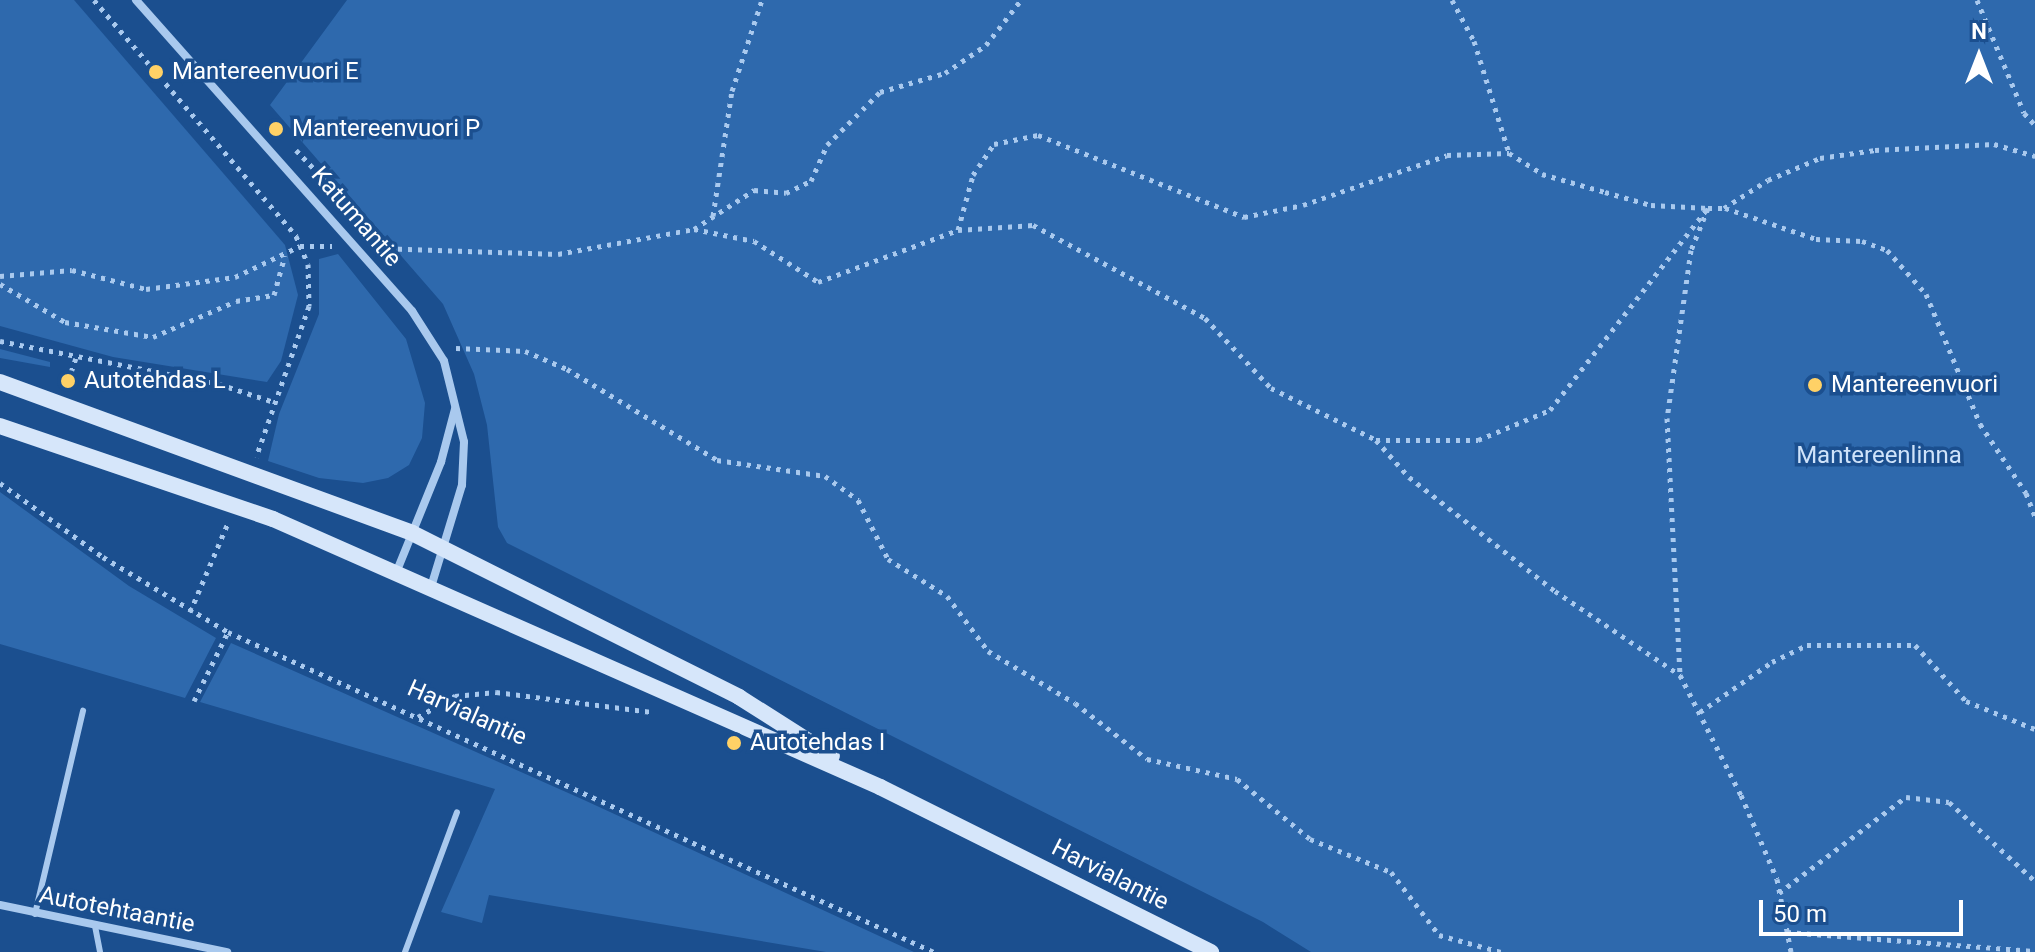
<!DOCTYPE html>
<style>
body{margin:0}
#map{position:relative;width:2035px;height:952px;overflow:hidden;background:#1b4f8f;font-family:Roboto,sans-serif}
div>[style]{position:absolute}
.green>*{inset:0;background:#2e69ad}
.path>*{height:5px;margin-top:-2.5px;transform-origin:0;background:repeating-linear-gradient(90deg,#a9c9ee 0 4px,transparent 0 10px)}
.service>*{height:6px;margin:-3px;padding:0 3px;transform-origin:3px;border-radius:3px;background:#a9c9ee}
.minor>*{height:8px;margin:-4px;padding:0 4px;transform-origin:4px;border-radius:4px;background:#a9c9ee}
.secondary>*{height:16px;margin:-8px;padding:0 8px;transform-origin:8px;border-radius:8px;background:#d6e6fa}
.dots>*{width:22px;height:22px;translate:-50% -50%;box-sizing:border-box;border:4px solid #1b4f8f;border-radius:50%}
span{translate:-50% -50%;white-space:nowrap;text-align:center;line-height:1.15;-webkit-text-stroke:7px #1b4f8f;paint-order:stroke}
.poi-label{font-size:24px;color:#fff}
.left{translate:0 -50%;text-align:left}
.street-label{font-size:24px;color:#fff}
.park-label{font-size:24px;color:#cfe3fa}
.north{position:absolute;left:1939px;top:16px;width:80px;height:80px;-webkit-text-stroke:6px #1b4f8f;paint-order:stroke;rotate:0deg;font-size:22px;font-weight:700;line-height:32px;text-align:center;color:#fff}
.north::after{content:'';display:block;margin:auto;width:28px;height:36px;background:#fff;clip-path:polygon(50% 0,100% 100%,50% 72%,0 100%)}
.scale{position:absolute;left:1759px;top:900px;width:204px;height:36px;box-sizing:border-box;border:4px solid #fff;border-top:0;padding-left:10px;font-size:24px;line-height:28px;white-space:nowrap;color:#fff;-webkit-text-stroke:6px #1b4f8f;paint-order:stroke}
</style>
<div id="map">
<div class="green">
<div style="clip-path:polygon(0 0,74px 0,285px 245px,298px 295px,281px 361px,267px 382px,113px 357px,0 326px)"></div>
<div style="clip-path:polygon(347px 0,2035px 0,2035px 952px,1311px 952px,1263px 922px,507px 543px,498px 527px,487px 425px,474px 374px,443px 304px,270px 105px)"></div>
<div style="clip-path:polygon(338px 254px,406px 339px,425px 403px,422px 438px,409px 465px,388px 478px,363px 483px,319px 478px,268px 461px,279px 414px,319px 314px,319px 259px)"></div>
<div style="clip-path:polygon(0 349px,50px 362px,50px 367px,0 358px)"></div>
<div style="clip-path:polygon(0 492px,129px 586px,216px 638px,185px 698px,0 644px)"></div>
<div style="clip-path:polygon(231px 643px,584px 800px,914px 952px,826px 952px,489px 895px,482px 923px,441px 912px,495px 789px,200px 702px)"></div>
</div>
<div class="path">
<div style="left:94px;top:0;width:311px;rotate:49.4deg"></div>
<div style="left:296px;top:236px;width:30px;rotate:67deg"></div>
<div style="left:308px;top:264px;width:42px;rotate:88.6deg"></div>
<div style="left:309px;top:306px;width:160px;rotate:109.3deg"></div>
<div style="left:1452px;top:0;width:47px;rotate:61.8deg"></div>
<div style="left:1474px;top:41px;width:117px;rotate:72.6deg"></div>
<div style="left:1509px;top:153px;width:39px;rotate:32deg"></div>
<div style="left:1542px;top:174px;width:66px;rotate:15.9deg"></div>
<div style="left:1605px;top:192px;width:48px;rotate:15.8deg"></div>
<div style="left:1651px;top:205px;width:57px;rotate:3deg"></div>
<div style="left:1708px;top:208px;width:45px;rotate:112deg"></div>
<div style="left:1691px;top:250px;width:170px;rotate:98.1deg"></div>
<div style="left:1667px;top:418px;width:257px;rotate:87.1deg"></div>
<div style="left:1680px;top:675px;width:135px;rotate:63.1deg"></div>
<div style="left:1741px;top:795px;width:91px;rotate:66.8deg"></div>
<div style="left:1777px;top:879px;width:74px;rotate:79.1deg"></div>
<div style="left:1977px;top:0;width:122px;rotate:67.4deg"></div>
<div style="left:2024px;top:113px;width:16px;rotate:47deg"></div>
<div style="left:296px;top:150px;width:137px;rotate:46.2deg"></div>
<div style="left:1725px;top:208px;width:96px;rotate:18.8deg"></div>
<div style="left:1816px;top:239px;width:46px;rotate:2.5deg"></div>
<div style="left:1862px;top:241px;width:27px;rotate:20deg"></div>
<div style="left:1887px;top:250px;width:59px;rotate:48.4deg"></div>
<div style="left:1926px;top:294px;width:141px;rotate:67.4deg"></div>
<div style="left:1980px;top:424px;width:83px;rotate:56.3deg"></div>
<div style="left:2026px;top:493px;width:26px;rotate:69deg"></div>
<div style="left:713px;top:216px;width:126px;rotate:-81.4deg"></div>
<div style="left:732px;top:91px;width:96px;rotate:-71.8deg"></div>
<div style="left:694px;top:229px;width:61px;rotate:11.3deg"></div>
<div style="left:754px;top:241px;width:76px;rotate:32.6deg"></div>
<div style="left:818px;top:282px;width:149px;rotate:-20.4deg"></div>
<div style="left:958px;top:230px;width:75px;rotate:-3.8deg"></div>
<div style="left:1033px;top:225px;width:196px;rotate:28.4deg"></div>
<div style="left:1205px;top:318px;width:96px;rotate:46.7deg"></div>
<div style="left:1271px;top:388px;width:117px;rotate:26.3deg"></div>
<div style="left:1376px;top:440px;width:50px;rotate:48.3deg"></div>
<div style="left:1409px;top:477px;width:185px;rotate:38deg"></div>
<div style="left:1555px;top:591px;width:151px;rotate:33.9deg"></div>
<div style="left:958px;top:230px;width:57px;rotate:-74.7deg"></div>
<div style="left:973px;top:175px;width:37px;rotate:-56deg"></div>
<div style="left:994px;top:144px;width:45px;rotate:-11.6deg"></div>
<div style="left:1038px;top:135px;width:222px;rotate:21.7deg"></div>
<div style="left:1244px;top:217px;width:60px;rotate:-11.5deg"></div>
<div style="left:1303px;top:205px;width:152px;rotate:-19.1deg"></div>
<div style="left:1447px;top:155px;width:62px;rotate:-1.8deg"></div>
<div style="left:378px;top:248px;width:180px;rotate:1.9deg"></div>
<div style="left:558px;top:254px;width:138px;rotate:-10.4deg"></div>
<div style="left:694px;top:229px;width:72px;rotate:-33deg"></div>
<div style="left:754px;top:190px;width:32px;rotate:5deg"></div>
<div style="left:786px;top:193px;width:28px;rotate:-26deg"></div>
<div style="left:811px;top:181px;width:39px;rotate:-66deg"></div>
<div style="left:827px;top:145px;width:75px;rotate:-45deg"></div>
<div style="left:880px;top:92px;width:68px;rotate:-16.3deg"></div>
<div style="left:945px;top:73px;width:50px;rotate:-34.3deg"></div>
<div style="left:986px;top:45px;width:57px;rotate:-52.1deg"></div>
<div style="left:0;top:276px;width:72px;rotate:-4.8deg"></div>
<div style="left:72px;top:270px;width:76px;rotate:14.4deg"></div>
<div style="left:146px;top:289px;width:90px;rotate:-7.7deg"></div>
<div style="left:235px;top:277px;width:72px;rotate:-25.5deg"></div>
<div style="left:300px;top:246px;width:32px"></div>
<div style="left:0;top:284px;width:75px;rotate:30.3deg"></div>
<div style="left:65px;top:322px;width:89px;rotate:9.7deg"></div>
<div style="left:153px;top:337px;width:90px;rotate:-23.4deg"></div>
<div style="left:236px;top:301px;width:38px;rotate:-9deg"></div>
<div style="left:274px;top:295px;width:41px;rotate:-74.6deg"></div>
<div style="left:0;top:341px;width:223px;rotate:11.1deg"></div>
<div style="left:219px;top:384px;width:58px;rotate:18.1deg"></div>
<div style="left:456px;top:348px;width:69px;rotate:2.5deg"></div>
<div style="left:525px;top:351px;width:46px;rotate:23.2deg"></div>
<div style="left:567px;top:369px;width:175px;rotate:31.2deg"></div>
<div style="left:717px;top:460px;width:109px;rotate:8.4deg"></div>
<div style="left:825px;top:476px;width:41px;rotate:36deg"></div>
<div style="left:858px;top:500px;width:66px;rotate:63deg"></div>
<div style="left:888px;top:559px;width:70px;rotate:32.1deg"></div>
<div style="left:947px;top:596px;width:69px;rotate:53.3deg"></div>
<div style="left:988px;top:651px;width:101px;rotate:30.9deg"></div>
<div style="left:1075px;top:703px;width:91px;rotate:37.9deg"></div>
<div style="left:1147px;top:759px;width:92px;rotate:12.5deg"></div>
<div style="left:1237px;top:779px;width:94px;rotate:39.4deg"></div>
<div style="left:1310px;top:839px;width:87px;rotate:22.2deg"></div>
<div style="left:1391px;top:872px;width:79px;rotate:52.7deg"></div>
<div style="left:1439px;top:935px;width:64px;rotate:15.3deg"></div>
<div style="left:68px;top:381px;width:24px;rotate:-71deg"></div>
<div style="left:1376px;top:440px;width:102px"></div>
<div style="left:1478px;top:440px;width:78px;rotate:-22.6deg"></div>
<div style="left:1550px;top:410px;width:256px;rotate:-52deg"></div>
<div style="left:1708px;top:208px;width:16px"></div>
<div style="left:1724px;top:208px;width:52px;rotate:-32.5deg"></div>
<div style="left:1768px;top:180px;width:56px;rotate:-22.9deg"></div>
<div style="left:1820px;top:158px;width:56px;rotate:-8.3deg"></div>
<div style="left:1875px;top:150px;width:119px;rotate:-2.9deg"></div>
<div style="left:1994px;top:144px;width:43px;rotate:16.3deg"></div>
<div style="left:0;top:483px;width:127px;rotate:35.7deg"></div>
<div style="left:103px;top:557px;width:146px;rotate:31deg"></div>
<div style="left:228px;top:632px;width:775px;rotate:24.38deg"></div>
<div style="left:190px;top:612px;width:97px;rotate:-66.9deg"></div>
<div style="left:194px;top:701px;width:77px;rotate:-63.8deg"></div>
<div style="left:1700px;top:712px;width:88px;rotate:-34.8deg"></div>
<div style="left:1772px;top:662px;width:39px;rotate:-26deg"></div>
<div style="left:1807px;top:645px;width:108px"></div>
<div style="left:1915px;top:645px;width:76px;rotate:47.7deg"></div>
<div style="left:1966px;top:701px;width:74px;rotate:22.1deg"></div>
<div style="left:418px;top:717px;width:43px;rotate:-29.6deg"></div>
<div style="left:455px;top:696px;width:41px;rotate:-5.6deg"></div>
<div style="left:496px;top:692px;width:157px;rotate:7.3deg"></div>
<div style="left:1779px;top:893px;width:159px;rotate:-37.1deg"></div>
<div style="left:1906px;top:797px;width:43px;rotate:6.6deg"></div>
<div style="left:1949px;top:802px;width:117px;rotate:42.6deg"></div>
<div style="left:1787px;top:932px;width:249px;rotate:4.4deg"></div>
</div>
<div class="service">
<div style="left:35px;top:914px;width:209px;rotate:-76.7deg"></div>
<div style="left:95px;top:926px;width:26px;rotate:79deg"></div>
<div style="left:405px;top:952px;width:149px;rotate:-69.6deg"></div>
</div>
<div class="minor">
<div style="left:136px;top:0;width:416px;rotate:48.4deg"></div>
<div style="left:412px;top:311px;width:59px;rotate:57.4deg"></div>
<div style="left:444px;top:361px;width:83px;rotate:76.1deg"></div>
<div style="left:464px;top:442px;width:43px;rotate:92.7deg"></div>
<div style="left:462px;top:485px;width:110px;rotate:106.9deg"></div>
<div style="left:396px;top:573px;width:120px;rotate:-67.9deg"></div>
<div style="left:441px;top:462px;width:55px;rotate:-75.2deg"></div>
<div style="left:0;top:905px;width:232px;rotate:11.7deg"></div>
</div>
<div class="secondary">
<div style="left:0;top:382px;width:439px;rotate:20.1deg"></div>
<div style="left:412px;top:533px;width:366px;rotate:26.6deg"></div>
<div style="left:739px;top:697px;width:110px;rotate:32.4deg"></div>
<div style="left:0;top:426px;width:288px;rotate:18.8deg"></div>
<div style="left:273px;top:519px;width:664px;rotate:23.82deg"></div>
<div style="left:880px;top:787px;width:370px;rotate:26.5deg"></div>
</div>
<div class="dots">
<div style="left:156px;top:72px;background:#ffd166"></div>
<div style="left:276px;top:129px;background:#ffd166"></div>
<div style="left:68px;top:381px;background:#ffd166"></div>
<div style="left:1815px;top:385px;background:#ffd166"></div>
<div style="left:734px;top:743px;background:#ffd166"></div>
</div>
<div class="poi-label">
<span class="left" style="left:172px;top:72px">Mantereenvuori E</span>
<span class="left" style="left:292px;top:129px">Mantereenvuori P</span>
<span class="left" style="left:84px;top:381px">Autotehdas L</span>
<span class="left" style="left:1831px;top:385px">Mantereenvuori</span>
<span class="left" style="left:750px;top:743px">Autotehdas I</span>
</div>
<div class="street-label">
<span style="left:356px;top:217px;rotate:49deg">Katumantie</span>
<span style="left:467px;top:713px;rotate:24deg">Harvialantie</span>
<span style="left:1110px;top:875px;rotate:27deg">Harvialantie</span>
<span style="left:117px;top:910px;rotate:11deg">Autotehtaantie</span>
</div>
<div class="park-label">
<span style="left:1879px;top:456px">Mantereenlinna</span>
</div>
<div class="north">N</div>
<div class="scale">50 m</div>
</div>
